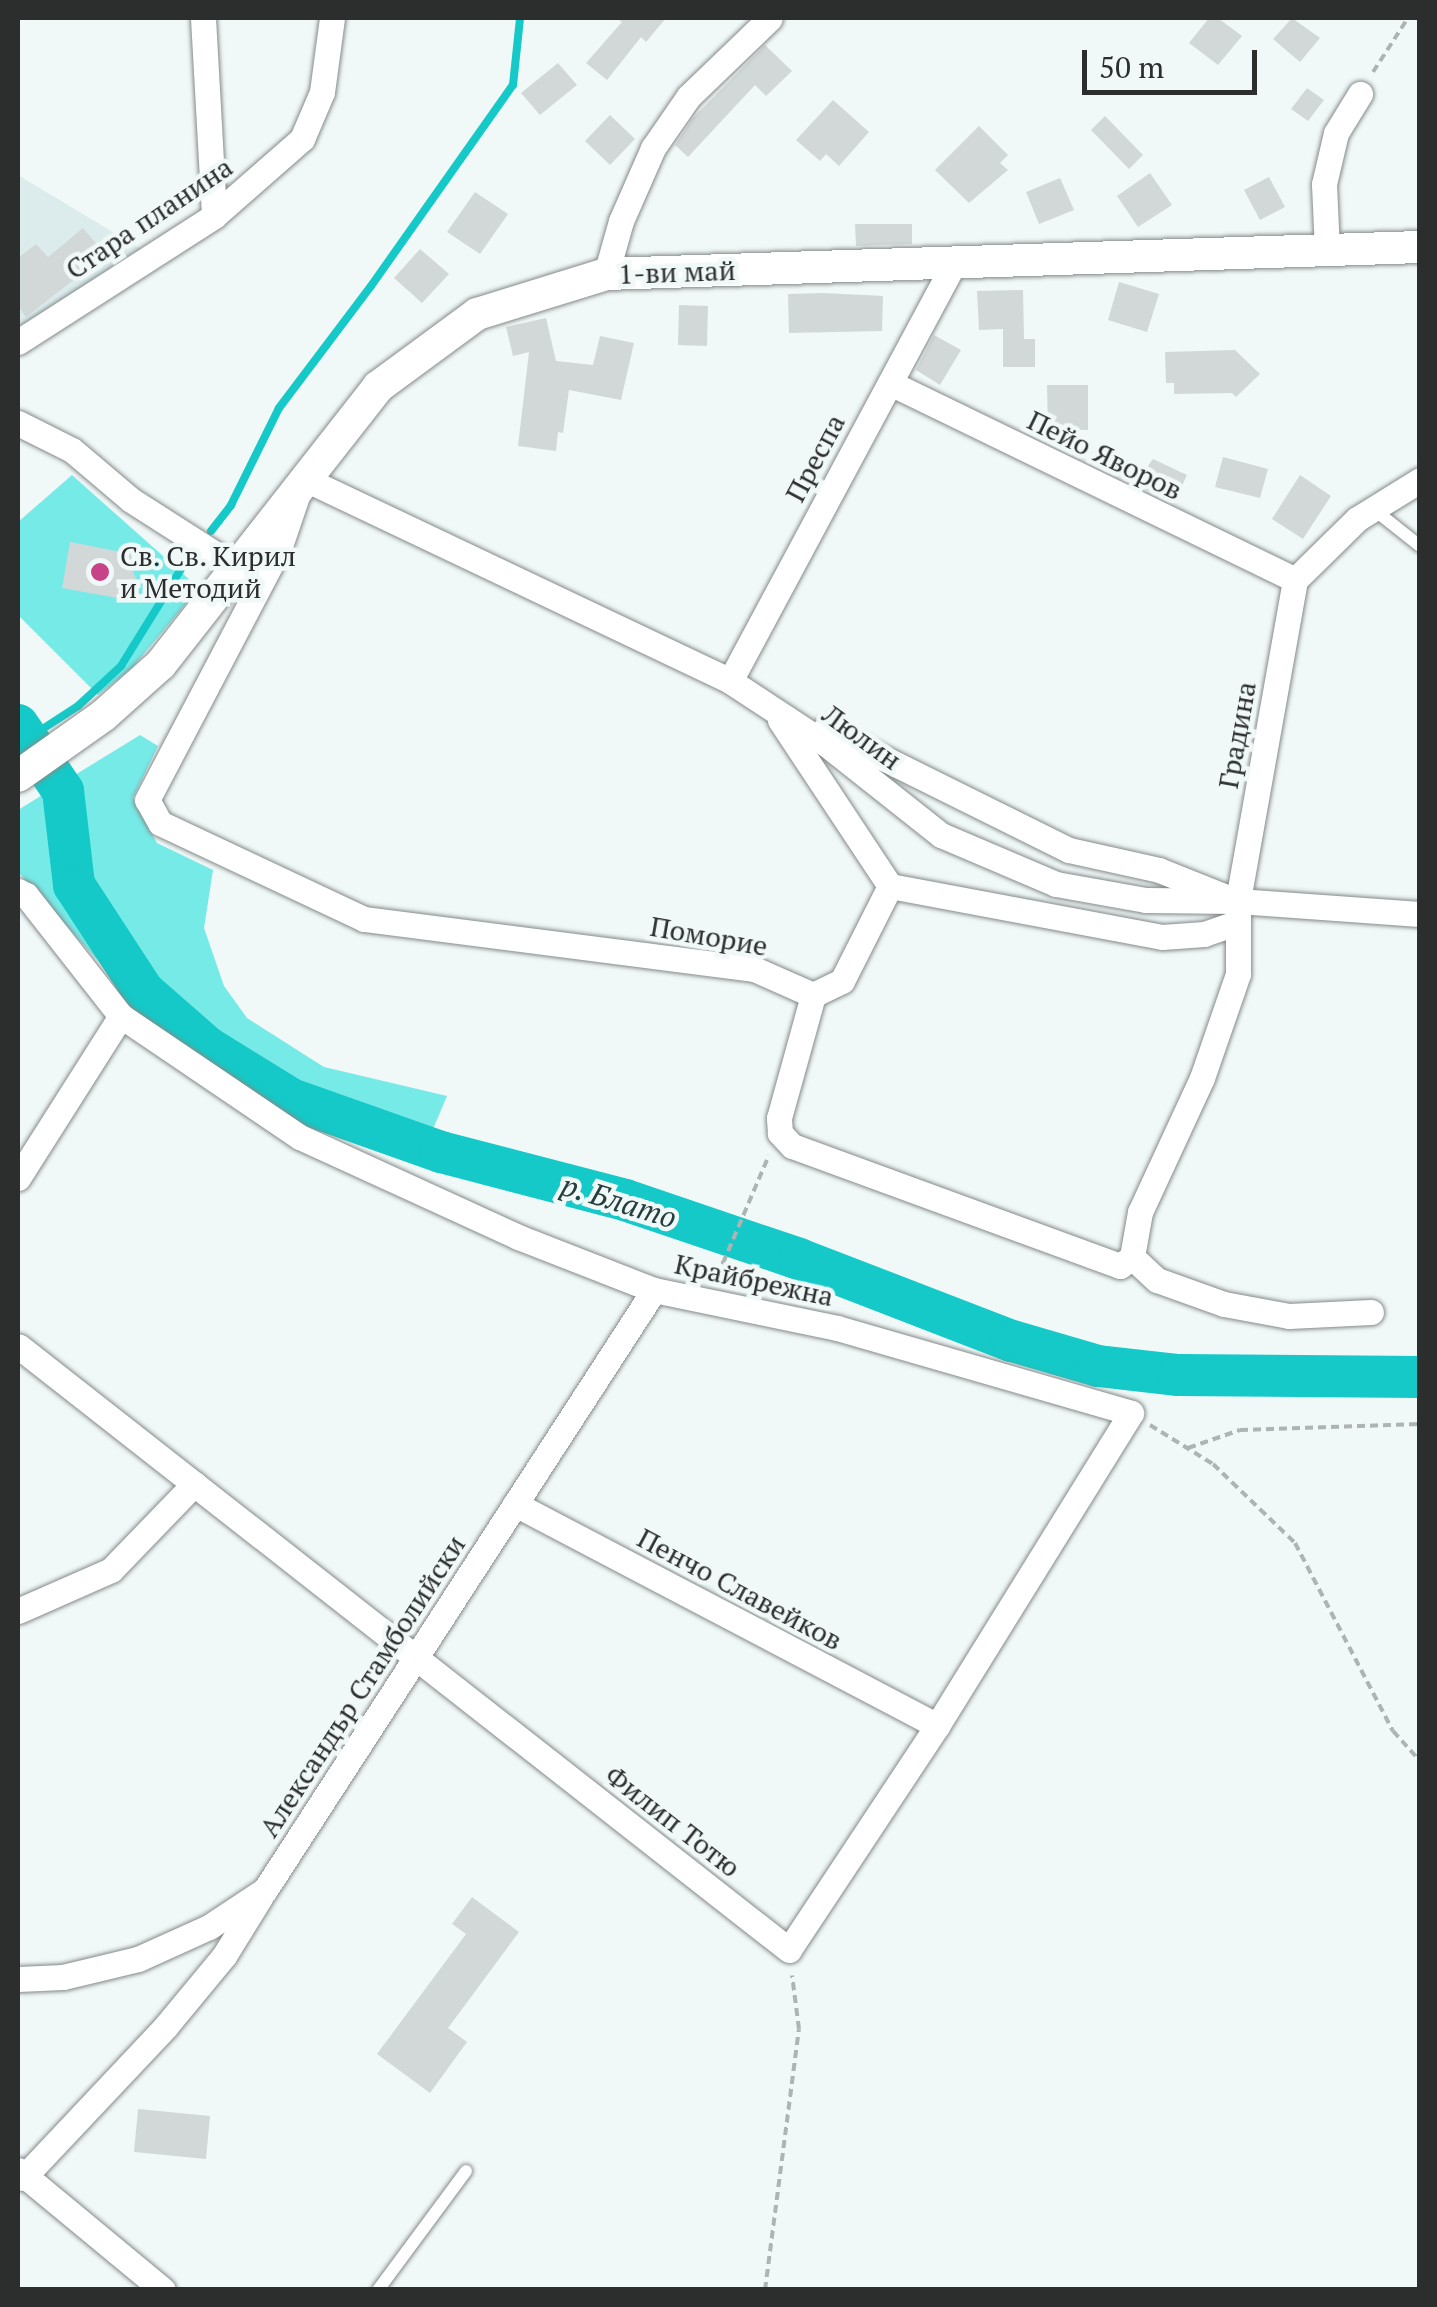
<!DOCTYPE html>
<meta charset="utf-8">
<style>
body{margin:0}
#map{position:relative;width:1437px;height:2307px;overflow:hidden;background:#f1f8f8;font-family:"PT Serif",serif}
div>[style]{position:absolute}
.built>*{inset:0;background:#dcecec}
.green>*{inset:0;background:#76eae7}
.stream>*{height:8px;margin:-4px;padding:0 4px;transform-origin:4px;border-radius:4px;background:#14c9c7}
.river>*{height:42px;margin:-21px;padding:0 21px;transform-origin:21px;border-radius:21px;background:#14c9c7}
.building>*{inset:0;background:#d2d8d8}
.path>*{height:4px;margin-top:-2px;transform-origin:0;background:repeating-linear-gradient(90deg,#aeb3b3 0 8px,transparent 0 13px)}
.roads{filter:drop-shadow(0 0 2px #848a89) drop-shadow(0 0 2px #848a89)}
.service>*{height:12px;margin:-6px;padding:0 6px;transform-origin:6px;border-radius:6px;background:#fff}
.minor>*{height:25px;margin:-12.5px;padding:0 12.5px;transform-origin:12.5px;border-radius:12.5px;background:#fff}
.tertiary>*{height:32px;margin:-16px;padding:0 16px;transform-origin:16px;border-radius:16px;background:#fff}
.dots>*{width:28px;height:28px;translate:-50% -50%;box-sizing:border-box;border:5px solid #f1f8f8;border-radius:50%}
span{translate:-50% -50%;white-space:nowrap;text-align:center;line-height:1.15;-webkit-text-stroke:9px #f1f8f8;paint-order:stroke}
.street-label{font-size:28px;color:#2c2e2e}
.poi-label{font-size:28px;color:#2c2e2e}
.left{translate:0 -50%;text-align:left}
.water-label{font-size:30px;color:#253f3e;font-style:italic}
.frame{position:absolute;inset:0;border:20px solid #2c2e2e;pointer-events:none}
.scale{position:absolute;left:1082px;top:50px;width:175px;height:45px;box-sizing:border-box;border:5px solid #2c2e2e;border-top:0;padding-left:12px;font-size:30px;line-height:35px;white-space:nowrap;color:#2c2e2e;-webkit-text-stroke:8px #f1f8f8;paint-order:stroke}
</style>
<div id="map">
<div class="built">
<div style="clip-path:polygon(18px 175px,141px 249px,18px 332px)"></div>
</div>
<div class="green">
<div style="clip-path:polygon(72px 475px,199px 588px,132px 668px,98px 695px,18px 615px,18px 522px)"></div>
<div style="clip-path:polygon(140px 735px,158px 746px,133px 798px,157px 843px,213px 870px,204px 928px,224px 986px,247px 1018px,324px 1067px,447px 1096px,418px 1164px,286px 1115px,145px 1013px,18px 872px,18px 810px)"></div>
</div>
<div class="stream">
<div style="left:211px;top:531px;width:33px;rotate:-52deg"></div>
<div style="left:231px;top:505px;width:108px;rotate:-63.7deg"></div>
<div style="left:279px;top:408px;width:153px;rotate:-53deg"></div>
<div style="left:371px;top:286px;width:246px;rotate:-54.8deg"></div>
<div style="left:513px;top:85px;width:67px;rotate:-84deg"></div>
<div style="left:27px;top:739px;width:61px;rotate:-32.9deg"></div>
<div style="left:78px;top:706px;width:59px;rotate:-42.9deg"></div>
<div style="left:121px;top:666px;width:123px;rotate:-58.2deg"></div>
</div>
<div class="river">
<div style="left:18px;top:725px;width:80px;rotate:55.7deg"></div>
<div style="left:63px;top:791px;width:95px;rotate:83.3deg"></div>
<div style="left:74px;top:885px;width:126px;rotate:56.9deg"></div>
<div style="left:143px;top:991px;width:85px;rotate:41.2deg"></div>
<div style="left:207px;top:1047px;width:99px;rotate:31.8deg"></div>
<div style="left:291px;top:1099px;width:159px;rotate:19.5deg"></div>
<div style="left:441px;top:1152px;width:190px;rotate:14.6deg"></div>
<div style="left:625px;top:1200px;width:184px;rotate:18.7deg"></div>
<div style="left:799px;top:1259px;width:228px;rotate:21.1deg"></div>
<div style="left:1012px;top:1341px;width:90px;rotate:16.2deg"></div>
<div style="left:1098px;top:1366px;width:81px;rotate:6.4deg"></div>
<div style="left:1178px;top:1375px;width:242px;rotate:0.5deg"></div>
</div>
<div class="building">
<div style="clip-path:polygon(616px 18px,666px 18px,646px 42px,641px 37px,607px 80px,586px 63px,622px 22px)"></div>
<div style="clip-path:polygon(1209px 18px,1218px 18px,1242px 36px,1218px 65px,1189px 43px)"></div>
<div style="clip-path:polygon(1292px 18px,1320px 38px,1300px 62px,1273px 39px)"></div>
<div style="clip-path:polygon(765px 45px,792px 71px,766px 96px,755px 85px,688px 157px,675px 145px,693px 118px)"></div>
<div style="clip-path:polygon(558px 63px,577px 85px,540px 115px,521px 93px)"></div>
<div style="clip-path:polygon(1307px 88px,1324px 100px,1308px 121px,1291px 109px)"></div>
<div style="clip-path:polygon(833px 100px,869px 132px,839px 166px,826px 154px,820px 161px,796px 140px)"></div>
<div style="clip-path:polygon(610px 115px,635px 139px,610px 165px,585px 141px)"></div>
<div style="clip-path:polygon(1105px 116px,1143px 155px,1129px 169px,1091px 130px)"></div>
<div style="clip-path:polygon(979px 126px,1008px 155px,1000px 163px,1008px 170px,969px 203px,935px 170px)"></div>
<div style="clip-path:polygon(1150px 173px,1172px 205px,1138px 227px,1117px 196px)"></div>
<div style="clip-path:polygon(1269px 177px,1285px 207px,1260px 220px,1244px 190px)"></div>
<div style="clip-path:polygon(1060px 178px,1074px 210px,1039px 224px,1026px 192px)"></div>
<div style="clip-path:polygon(475px 192px,508px 214px,480px 254px,447px 232px)"></div>
<div style="clip-path:polygon(855px 224px,912px 224px,912px 244px,856px 246px)"></div>
<div style="clip-path:polygon(83px 228px,106px 255px,26px 317px,18px 306px,18px 258px,36px 244px,48px 257px)"></div>
<div style="clip-path:polygon(420px 249px,449px 274px,422px 303px,394px 278px)"></div>
<div style="clip-path:polygon(1119px 282px,1159px 294px,1147px 332px,1108px 320px)"></div>
<div style="clip-path:polygon(1023px 290px,1024px 339px,1035px 339px,1035px 367px,1003px 367px,1003px 329px,979px 330px,977px 291px)"></div>
<div style="clip-path:polygon(823px 293px,883px 296px,882px 331px,789px 333px,788px 294px)"></div>
<div style="clip-path:polygon(679px 305px,708px 306px,707px 346px,678px 345px)"></div>
<div style="clip-path:polygon(546px 318px,556px 361px,593px 365px,600px 336px,634px 343px,621px 400px,569px 390px,563px 433px,558px 432px,556px 451px,518px 446px,529px 352px,513px 356px,506px 327px)"></div>
<div style="clip-path:polygon(934px 335px,961px 350px,940px 385px,916px 370px)"></div>
<div style="clip-path:polygon(1235px 350px,1260px 374px,1236px 397px,1232px 393px,1174px 394px,1174px 383px,1166px 383px,1165px 352px)"></div>
<div style="clip-path:polygon(1047px 385px,1088px 385px,1088px 430px,1048px 430px)"></div>
<div style="clip-path:polygon(1223px 457px,1268px 469px,1260px 498px,1215px 487px)"></div>
<div style="clip-path:polygon(1153px 459px,1187px 475px,1174px 503px,1135px 484px)"></div>
<div style="clip-path:polygon(1300px 475px,1331px 496px,1303px 539px,1272px 519px)"></div>
<div style="clip-path:polygon(70px 542px,132px 554px,130px 565px,138px 583px,125px 591px,123px 599px,62px 588px)"></div>
<div style="clip-path:polygon(472px 1897px,519px 1932px,448px 2028px,467px 2042px,430px 2093px,377px 2054px,466px 1934px,452px 1924px)"></div>
<div style="clip-path:polygon(138px 2109px,210px 2116px,206px 2159px,134px 2152px)"></div>
</div>
<div class="path">
<div style="left:1373px;top:72px;width:64px;rotate:-57.1deg"></div>
<div style="left:697px;top:1273px;width:28px;rotate:-21deg"></div>
<div style="left:723px;top:1263px;width:117px;rotate:-66.9deg"></div>
<div style="left:1150px;top:1425px;width:74px;rotate:31.8deg"></div>
<div style="left:1213px;top:1464px;width:114px;rotate:43.9deg"></div>
<div style="left:1295px;top:1543px;width:212px;rotate:62.5deg"></div>
<div style="left:1393px;top:1731px;width:40px;rotate:48deg"></div>
<div style="left:1188px;top:1448px;width:55px;rotate:-19.1deg"></div>
<div style="left:1240px;top:1430px;width:180px;rotate:-1.9deg"></div>
<div style="left:765px;top:2290px;width:263px;rotate:-82.6deg"></div>
<div style="left:799px;top:2029px;width:54px;rotate:-97.4deg"></div>
</div>
<div class="roads">
<div class="service">
<div style="left:1372px;top:508px;width:61px;rotate:38.4deg"></div>
<div style="left:378px;top:2290px;width:148px;rotate:-53.5deg"></div>
</div>
<div class="minor">
<div style="left:203px;top:18px;width:198px;rotate:86.8deg"></div>
<div style="left:1327px;top:250px;width:66px;rotate:-92.6deg"></div>
<div style="left:1324px;top:184px;width:52px;rotate:-76.8deg"></div>
<div style="left:1336px;top:133px;width:46px;rotate:-58.4deg"></div>
<div style="left:606px;top:274px;width:55px;rotate:-74.2deg"></div>
<div style="left:621px;top:221px;width:80px;rotate:-66.3deg"></div>
<div style="left:653px;top:148px;width:63px;rotate:-55.3deg"></div>
<div style="left:689px;top:96px;width:112px;rotate:-43.9deg"></div>
<div style="left:18px;top:342px;width:233px;rotate:-32.7deg"></div>
<div style="left:214px;top:216px;width:117px;rotate:-41.2deg"></div>
<div style="left:302px;top:139px;width:51px;rotate:-66.9deg"></div>
<div style="left:322px;top:92px;width:75px;rotate:-82.3deg"></div>
<div style="left:890px;top:383px;width:450px;rotate:25.9deg"></div>
<div style="left:18px;top:423px;width:60px;rotate:26.6deg"></div>
<div style="left:72px;top:450px;width:77px;rotate:40.3deg"></div>
<div style="left:131px;top:500px;width:128px;rotate:32.6deg"></div>
<div style="left:1295px;top:580px;width:326px;rotate:100.1deg"></div>
<div style="left:1238px;top:901px;width:73px;rotate:90deg"></div>
<div style="left:1238px;top:974px;width:110px;rotate:109.1deg"></div>
<div style="left:1202px;top:1078px;width:148px;rotate:114.8deg"></div>
<div style="left:1140px;top:1212px;width:46px;rotate:100.1deg"></div>
<div style="left:1132px;top:1257px;width:15px;rotate:143deg"></div>
<div style="left:1120px;top:1266px;width:349px;rotate:-159.9deg"></div>
<div style="left:792px;top:1146px;width:18px;rotate:-133deg"></div>
<div style="left:780px;top:1133px;width:15px;rotate:-94deg"></div>
<div style="left:779px;top:1118px;width:128px;rotate:-74.5deg"></div>
<div style="left:813px;top:995px;width:64px;rotate:-156.2deg"></div>
<div style="left:754px;top:969px;width:393px;rotate:-172.7deg"></div>
<div style="left:364px;top:919px;width:225px;rotate:-154.8deg"></div>
<div style="left:160px;top:823px;width:26px;rotate:-119deg"></div>
<div style="left:147px;top:800px;width:284px;rotate:-62.3deg"></div>
<div style="left:279px;top:549px;width:75px;rotate:-71.3deg"></div>
<div style="left:303px;top:478px;width:473px;rotate:25.4deg"></div>
<div style="left:730px;top:681px;width:115px;rotate:33.3deg"></div>
<div style="left:826px;top:744px;width:147px;rotate:38.4deg"></div>
<div style="left:941px;top:835px;width:125px;rotate:23.1deg"></div>
<div style="left:1056px;top:884px;width:91px;rotate:10.1deg"></div>
<div style="left:1146px;top:900px;width:92px;rotate:0.6deg"></div>
<div style="left:1238px;top:901px;width:182px;rotate:4.1deg"></div>
<div style="left:1295px;top:580px;width:87px;rotate:-44.5deg"></div>
<div style="left:1357px;top:519px;width:74px;rotate:-31.8deg"></div>
<div style="left:730px;top:681px;width:473px;rotate:-61.8deg"></div>
<div style="left:780px;top:720px;width:199px;rotate:56.5deg"></div>
<div style="left:890px;top:886px;width:277px;rotate:10.6deg"></div>
<div style="left:1162px;top:937px;width:42px;rotate:-4.1deg"></div>
<div style="left:1204px;top:934px;width:36px;rotate:-19deg"></div>
<div style="left:825px;top:729px;width:272px;rotate:26.4deg"></div>
<div style="left:1069px;top:850px;width:92px;rotate:12.5deg"></div>
<div style="left:1159px;top:870px;width:70px;rotate:21.8deg"></div>
<div style="left:18px;top:891px;width:9px;rotate:27deg"></div>
<div style="left:26px;top:895px;width:154px;rotate:51.9deg"></div>
<div style="left:121px;top:1016px;width:216px;rotate:34.1deg"></div>
<div style="left:300px;top:1137px;width:240px;rotate:24.6deg"></div>
<div style="left:518px;top:1237px;width:146px;rotate:21.3deg"></div>
<div style="left:654px;top:1290px;width:187px;rotate:11.7deg"></div>
<div style="left:837px;top:1328px;width:306px;rotate:16.1deg"></div>
<div style="left:1131px;top:1413px;width:368px;rotate:121.8deg"></div>
<div style="left:937px;top:1726px;width:268px;rotate:123.5deg"></div>
<div style="left:789px;top:1950px;width:979px;rotate:-141.92deg"></div>
<div style="left:813px;top:995px;width:32px;rotate:-26deg"></div>
<div style="left:842px;top:981px;width:106px;rotate:-63.2deg"></div>
<div style="left:18px;top:1178px;width:192px;rotate:-57.6deg"></div>
<div style="left:1132px;top:1257px;width:34px;rotate:43deg"></div>
<div style="left:1157px;top:1280px;width:71px;rotate:19.7deg"></div>
<div style="left:1224px;top:1304px;width:66px;rotate:10.5deg"></div>
<div style="left:1289px;top:1316px;width:82px;rotate:-2.8deg"></div>
<div style="left:515px;top:1504px;width:477px;rotate:27.7deg"></div>
<div style="left:18px;top:1611px;width:102px;rotate:-23.8deg"></div>
<div style="left:111px;top:1570px;width:120px;rotate:-46deg"></div>
<div style="left:18px;top:1979px;width:45px;rotate:-2.5deg"></div>
<div style="left:63px;top:1977px;width:77px;rotate:-13.5deg"></div>
<div style="left:138px;top:1959px;width:78px;rotate:-24.3deg"></div>
<div style="left:209px;top:1927px;width:67px;rotate:-33.5deg"></div>
<div style="left:265px;top:1890px;width:715px;rotate:-57.04deg"></div>
<div style="left:18px;top:2170px;width:188px;rotate:39.6deg"></div>
<div style="left:23px;top:2178px;width:209px;rotate:-46.7deg"></div>
<div style="left:166px;top:2026px;width:91px;rotate:-50.4deg"></div>
<div style="left:224px;top:1956px;width:70px;rotate:-58.3deg"></div>
</div>
<div class="tertiary">
<div style="left:18px;top:776px;width:105px;rotate:-35.3deg"></div>
<div style="left:104px;top:715px;width:76px;rotate:-41.8deg"></div>
<div style="left:161px;top:664px;width:352px;rotate:-51.9deg"></div>
<div style="left:378px;top:387px;width:123px;rotate:-36.4deg"></div>
<div style="left:477px;top:314px;width:135px;rotate:-17.2deg"></div>
<div style="left:606px;top:274px;width:814px;rotate:-1.9deg"></div>
</div>
</div>
<div class="dots">
<div style="left:100px;top:572px;background:#c74286"></div>
</div>
<div class="street-label">
<span style="left:149px;top:218px;rotate:-34deg">Стара планина</span>
<span style="left:677px;top:272px;rotate:-2deg">1-ви май</span>
<span style="left:1105px;top:455px;rotate:26deg">Пейо Яворов</span>
<span style="left:815px;top:458px;rotate:-62deg">Преспа</span>
<span style="left:1237px;top:735px;rotate:-80deg">Градина</span>
<span style="left:862px;top:737px;rotate:36deg">Люлин</span>
<span style="left:709px;top:936px;rotate:10deg">Поморие</span>
<span style="left:754px;top:1280px;rotate:12deg">Крайбрежна</span>
<span style="left:740px;top:1589px;rotate:28deg">Пенчо Славейков</span>
<span style="left:362px;top:1686px;rotate:-57deg">Александър Стамболийски</span>
<span style="left:673px;top:1821px;rotate:38deg">Филип Тотю</span>
</div>
<div class="poi-label">
<span class="left" style="left:120px;top:572px">Св. Св. Кирил<br>и Методий</span>
</div>
<div class="water-label">
<span style="left:619px;top:1201px;rotate:17deg">р. Блато</span>
</div>
<div class="frame"></div>
<div class="scale">50 m</div>
</div>
